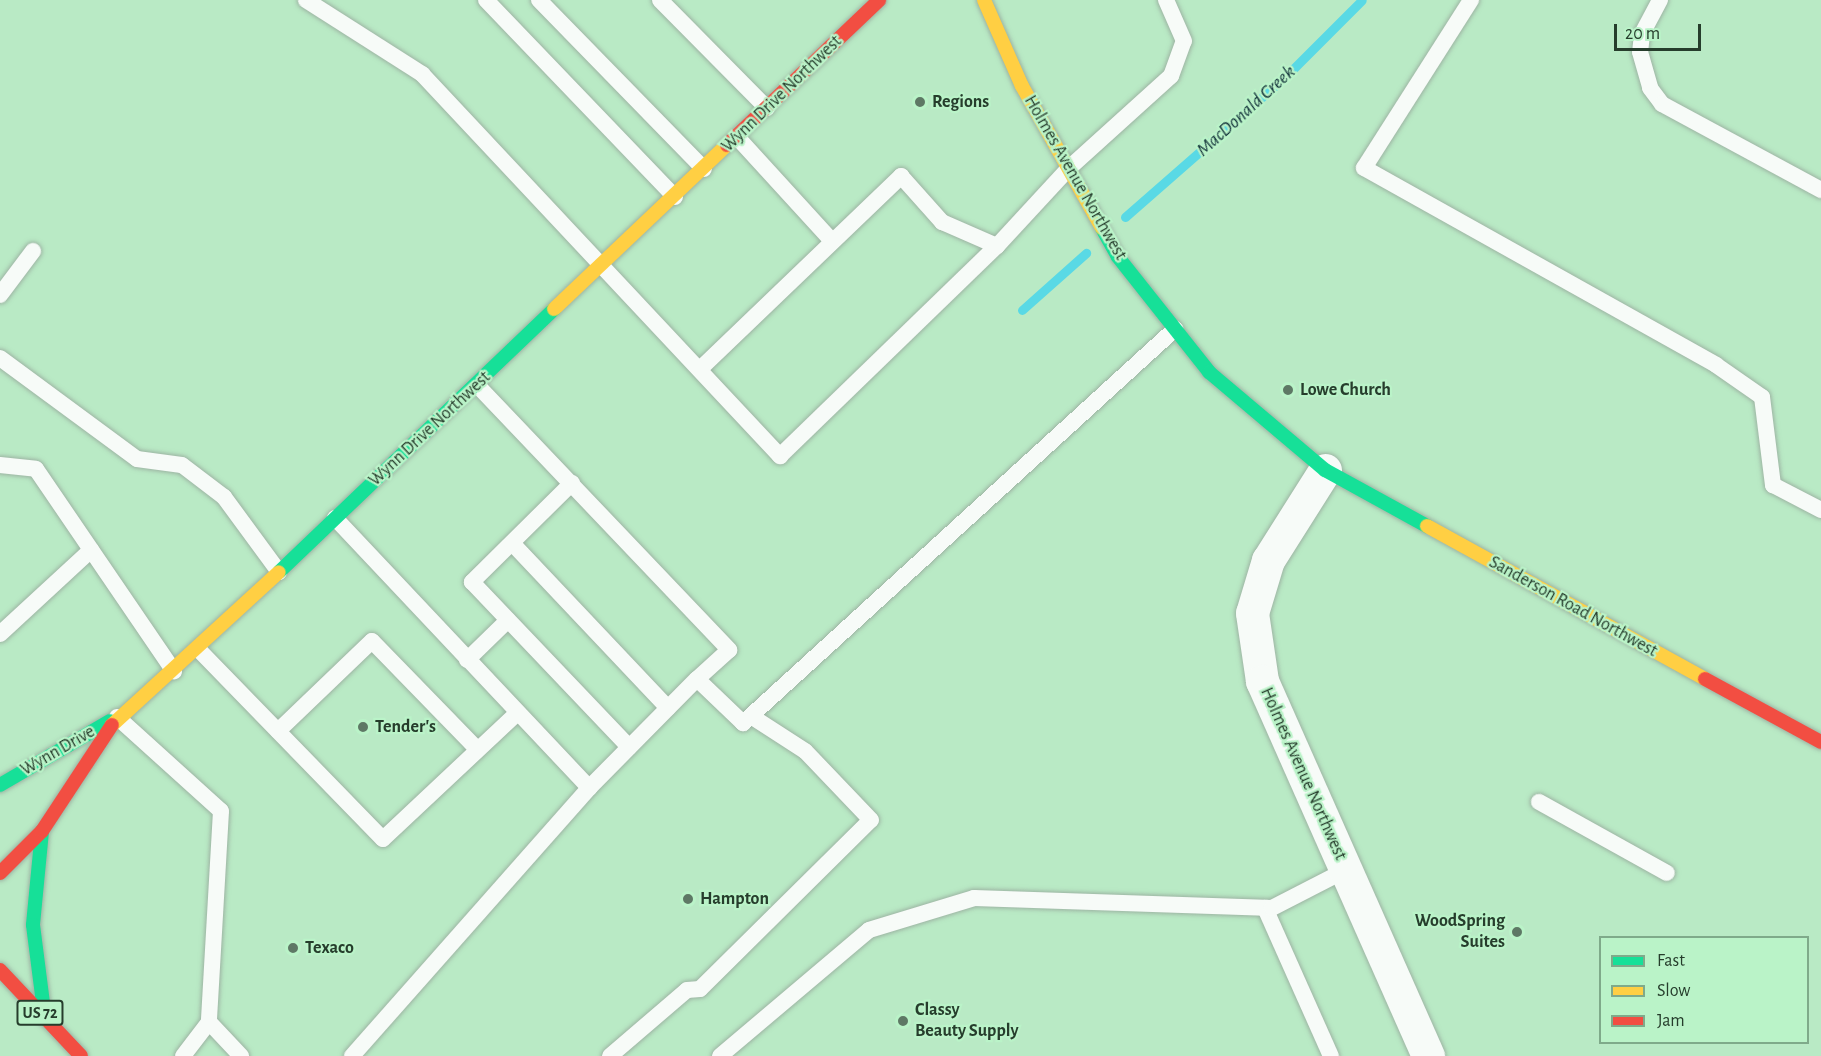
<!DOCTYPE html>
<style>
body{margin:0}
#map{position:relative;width:1821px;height:1056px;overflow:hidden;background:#c7e6ce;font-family:"Alegreya Sans",sans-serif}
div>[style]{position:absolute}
.built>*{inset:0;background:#b9eac5}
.stream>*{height:9px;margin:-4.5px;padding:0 4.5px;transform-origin:4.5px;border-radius:4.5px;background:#59d9e5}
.roads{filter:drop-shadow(0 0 2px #9db4a3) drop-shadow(0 0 2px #9db4a3)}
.lane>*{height:16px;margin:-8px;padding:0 8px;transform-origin:8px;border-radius:8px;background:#f7fbf8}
.street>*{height:33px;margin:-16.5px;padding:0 16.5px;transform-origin:16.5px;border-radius:16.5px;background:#f7fbf8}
.fast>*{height:14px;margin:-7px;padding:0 7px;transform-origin:7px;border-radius:7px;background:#16e098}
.slow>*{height:14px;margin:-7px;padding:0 7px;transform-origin:7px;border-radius:7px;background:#ffcf43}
.jam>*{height:14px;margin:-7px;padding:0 7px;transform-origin:7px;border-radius:7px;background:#f24e42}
.dots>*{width:16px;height:16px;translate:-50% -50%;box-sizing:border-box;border:3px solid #baf3c8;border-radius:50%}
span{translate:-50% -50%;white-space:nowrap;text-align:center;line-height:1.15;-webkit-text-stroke:4.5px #baf3c8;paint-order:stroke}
.shield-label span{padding:2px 4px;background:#baf3c8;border:2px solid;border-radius:4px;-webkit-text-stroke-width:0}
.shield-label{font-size:16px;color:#263d2c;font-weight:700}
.street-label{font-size:18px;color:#263d2c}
.poi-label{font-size:18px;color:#263d2c;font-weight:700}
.left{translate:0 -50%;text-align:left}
.right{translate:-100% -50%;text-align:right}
.water-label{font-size:20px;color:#123239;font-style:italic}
.legend{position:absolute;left:1599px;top:936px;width:210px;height:108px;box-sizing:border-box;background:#baf3c8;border:2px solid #7faa8a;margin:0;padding:8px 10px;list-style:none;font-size:18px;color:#263d2c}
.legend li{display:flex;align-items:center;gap:12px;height:30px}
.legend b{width:30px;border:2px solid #7faa8a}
.scale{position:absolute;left:1614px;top:24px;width:87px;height:27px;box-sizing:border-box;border:3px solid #263d2c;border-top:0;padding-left:8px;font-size:18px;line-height:21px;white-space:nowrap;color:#263d2c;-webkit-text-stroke:4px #baf3c8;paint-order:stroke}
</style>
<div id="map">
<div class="built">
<div style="clip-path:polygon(evenodd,0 0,1821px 0,1821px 1056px,0 1056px,0 0,1600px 938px,1808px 938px,1808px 1042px,1600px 1042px,1600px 938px)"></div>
</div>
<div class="stream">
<div style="left:1125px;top:217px;width:214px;rotate:-41.2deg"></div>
<div style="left:1286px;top:76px;width:107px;rotate:-45deg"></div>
<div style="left:1022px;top:310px;width:86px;rotate:-41.7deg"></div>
</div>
<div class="roads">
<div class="lane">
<div style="left:306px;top:0;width:138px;rotate:32.5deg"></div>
<div style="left:422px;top:74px;width:524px;rotate:46.86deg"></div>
<div style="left:780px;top:456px;width:302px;rotate:-44.1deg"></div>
<div style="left:997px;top:246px;width:105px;rotate:-47.3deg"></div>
<div style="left:1068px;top:169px;width:139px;rotate:-42.1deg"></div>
<div style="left:1171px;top:76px;width:37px;rotate:-70deg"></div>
<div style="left:1184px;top:41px;width:45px;rotate:-113.7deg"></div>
<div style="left:486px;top:0;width:273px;rotate:46.2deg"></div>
<div style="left:539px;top:0;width:236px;rotate:45.7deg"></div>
<div style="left:660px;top:0;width:152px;rotate:45.3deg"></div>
<div style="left:1471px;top:0;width:199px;rotate:122.5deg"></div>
<div style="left:1364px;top:168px;width:403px;rotate:29.2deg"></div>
<div style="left:1716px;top:365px;width:56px;rotate:34.8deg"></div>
<div style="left:1762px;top:397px;width:89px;rotate:82.9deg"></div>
<div style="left:1773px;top:485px;width:54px;rotate:27.5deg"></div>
<div style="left:1660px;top:0;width:38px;rotate:118deg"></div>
<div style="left:1642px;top:34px;width:18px;rotate:96deg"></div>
<div style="left:1640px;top:52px;width:37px;rotate:74deg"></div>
<div style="left:1650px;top:88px;width:20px;rotate:53deg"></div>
<div style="left:1662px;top:104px;width:181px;rotate:28.4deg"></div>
<div style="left:737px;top:137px;width:139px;rotate:47.6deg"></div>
<div style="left:0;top:295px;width:55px;rotate:-53.1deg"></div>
<div style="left:0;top:358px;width:170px;rotate:36.4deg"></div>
<div style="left:137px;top:459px;width:45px;rotate:7.6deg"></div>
<div style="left:182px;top:465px;width:53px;rotate:37.3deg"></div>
<div style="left:224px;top:497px;width:93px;rotate:53.7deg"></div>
<div style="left:700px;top:369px;width:279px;rotate:-43.8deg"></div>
<div style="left:901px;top:176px;width:62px;rotate:48.3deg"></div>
<div style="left:942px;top:222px;width:60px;rotate:23.6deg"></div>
<div style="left:477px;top:385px;width:366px;rotate:46.4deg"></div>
<div style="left:729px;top:650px;width:43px;rotate:137.8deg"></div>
<div style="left:0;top:465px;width:36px;rotate:6deg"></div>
<div style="left:36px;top:469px;width:245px;rotate:55.7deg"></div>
<div style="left:572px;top:483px;width:141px;rotate:135.3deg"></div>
<div style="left:472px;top:582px;width:228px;rotate:46.4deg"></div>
<div style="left:335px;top:518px;width:371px;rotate:46.7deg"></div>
<div style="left:512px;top:543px;width:227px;rotate:46.6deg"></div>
<div style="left:0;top:634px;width:124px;rotate:-42.7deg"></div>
<div style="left:198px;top:649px;width:265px;rotate:45.8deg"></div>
<div style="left:383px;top:839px;width:184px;rotate:-43.2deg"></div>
<div style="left:467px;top:660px;width:57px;rotate:-44.3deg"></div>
<div style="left:117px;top:717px;width:140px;rotate:42.1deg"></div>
<div style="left:221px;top:811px;width:211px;rotate:93.3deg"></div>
<div style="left:209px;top:1022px;width:47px;rotate:46.7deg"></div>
<div style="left:278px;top:731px;width:130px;rotate:-43.8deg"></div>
<div style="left:372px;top:641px;width:151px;rotate:45.8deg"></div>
<div style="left:1539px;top:802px;width:146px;rotate:29deg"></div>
<div style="left:1265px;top:908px;width:162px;rotate:66deg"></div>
<div style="left:183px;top:1056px;width:43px;rotate:-52.6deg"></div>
<div style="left:352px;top:1056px;width:358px;rotate:-48.5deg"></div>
<div style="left:589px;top:788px;width:153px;rotate:-45.3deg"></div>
<div style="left:697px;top:679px;width:64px;rotate:43.7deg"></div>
<div style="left:743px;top:723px;width:585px;rotate:-42.37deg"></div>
<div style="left:610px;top:1056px;width:101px;rotate:-40.6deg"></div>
<div style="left:687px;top:990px;width:13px;rotate:-4deg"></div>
<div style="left:700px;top:989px;width:240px;rotate:-44.7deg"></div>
<div style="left:871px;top:820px;width:95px;rotate:-133.7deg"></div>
<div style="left:805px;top:751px;width:64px;rotate:-147.1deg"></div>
<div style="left:720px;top:1056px;width:195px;rotate:-40.2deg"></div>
<div style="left:869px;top:930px;width:110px;rotate:-16.9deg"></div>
<div style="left:974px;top:898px;width:298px;rotate:1.9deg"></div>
<div style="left:1272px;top:908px;width:83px;rotate:-27.2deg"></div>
</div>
<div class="street">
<div style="left:1325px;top:470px;width:107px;rotate:122.3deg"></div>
<div style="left:1268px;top:560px;width:55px;rotate:106.8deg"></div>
<div style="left:1252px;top:613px;width:69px;rotate:81.6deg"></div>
<div style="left:1262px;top:681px;width:410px;rotate:66.1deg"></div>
</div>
<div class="fast">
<div style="left:1102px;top:228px;width:33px;rotate:61deg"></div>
<div style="left:1118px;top:257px;width:147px;rotate:51.6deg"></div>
<div style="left:1209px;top:372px;width:152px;rotate:40.2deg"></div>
<div style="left:1325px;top:470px;width:116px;rotate:28.8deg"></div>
<div style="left:279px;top:572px;width:381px;rotate:-43.7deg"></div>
<div style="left:0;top:785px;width:127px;rotate:-30.2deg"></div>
<div style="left:42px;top:831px;width:94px;rotate:95.5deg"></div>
<div style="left:33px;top:925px;width:95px;rotate:82.7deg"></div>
</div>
<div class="slow">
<div style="left:984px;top:0;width:94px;rotate:66.2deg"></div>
<div style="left:1022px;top:86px;width:163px;rotate:60.6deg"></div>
<div style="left:554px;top:309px;width:238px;rotate:-43.5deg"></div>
<div style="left:1427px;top:526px;width:317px;rotate:28.8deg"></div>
<div style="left:112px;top:725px;width:226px;rotate:-42.5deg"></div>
</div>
<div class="jam">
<div style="left:727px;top:145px;width:210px;rotate:-43.6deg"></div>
<div style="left:1705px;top:679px;width:132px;rotate:28.5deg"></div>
<div style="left:0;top:873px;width:59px;rotate:-45deg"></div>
<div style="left:42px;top:831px;width:127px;rotate:-56.6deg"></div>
<div style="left:0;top:970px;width:118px;rotate:46.7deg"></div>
</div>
</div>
<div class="dots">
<div style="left:920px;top:102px;background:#5e7865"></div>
<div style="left:1288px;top:390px;background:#5e7865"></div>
<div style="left:363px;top:727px;background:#5e7865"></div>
<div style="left:688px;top:899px;background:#5e7865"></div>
<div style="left:1517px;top:932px;background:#5e7865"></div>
<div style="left:293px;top:948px;background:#5e7865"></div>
<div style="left:903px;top:1021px;background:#5e7865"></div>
</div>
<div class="shield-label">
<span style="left:40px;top:1013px">US 72</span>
</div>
<div class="street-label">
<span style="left:782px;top:94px;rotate:-44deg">Wynn Drive Northwest</span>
<span style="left:1075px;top:178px;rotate:60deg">Holmes Avenue Northwest</span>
<span style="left:430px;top:429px;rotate:-43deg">Wynn Drive Northwest</span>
<span style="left:1573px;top:607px;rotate:29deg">Sanderson Road Northwest</span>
<span style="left:58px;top:751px;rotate:-30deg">Wynn Drive</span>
<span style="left:1303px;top:774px;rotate:66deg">Holmes Avenue Northwest</span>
</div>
<div class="poi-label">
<span class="left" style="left:932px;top:102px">Regions</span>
<span class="left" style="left:1300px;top:390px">Lowe Church</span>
<span class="left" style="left:375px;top:727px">Tender's</span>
<span class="left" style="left:700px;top:899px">Hampton</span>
<span class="right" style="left:1505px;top:932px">WoodSpring<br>Suites</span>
<span class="left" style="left:305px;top:948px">Texaco</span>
<span class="left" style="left:915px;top:1021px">Classy<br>Beauty Supply</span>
</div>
<div class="water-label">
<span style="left:1246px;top:111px;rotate:-42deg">MacDonald Creek</span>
</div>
<ul class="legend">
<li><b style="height:8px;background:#16e098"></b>Fast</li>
<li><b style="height:8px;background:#ffcf43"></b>Slow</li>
<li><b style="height:8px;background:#f24e42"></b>Jam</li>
</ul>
<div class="scale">20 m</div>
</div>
